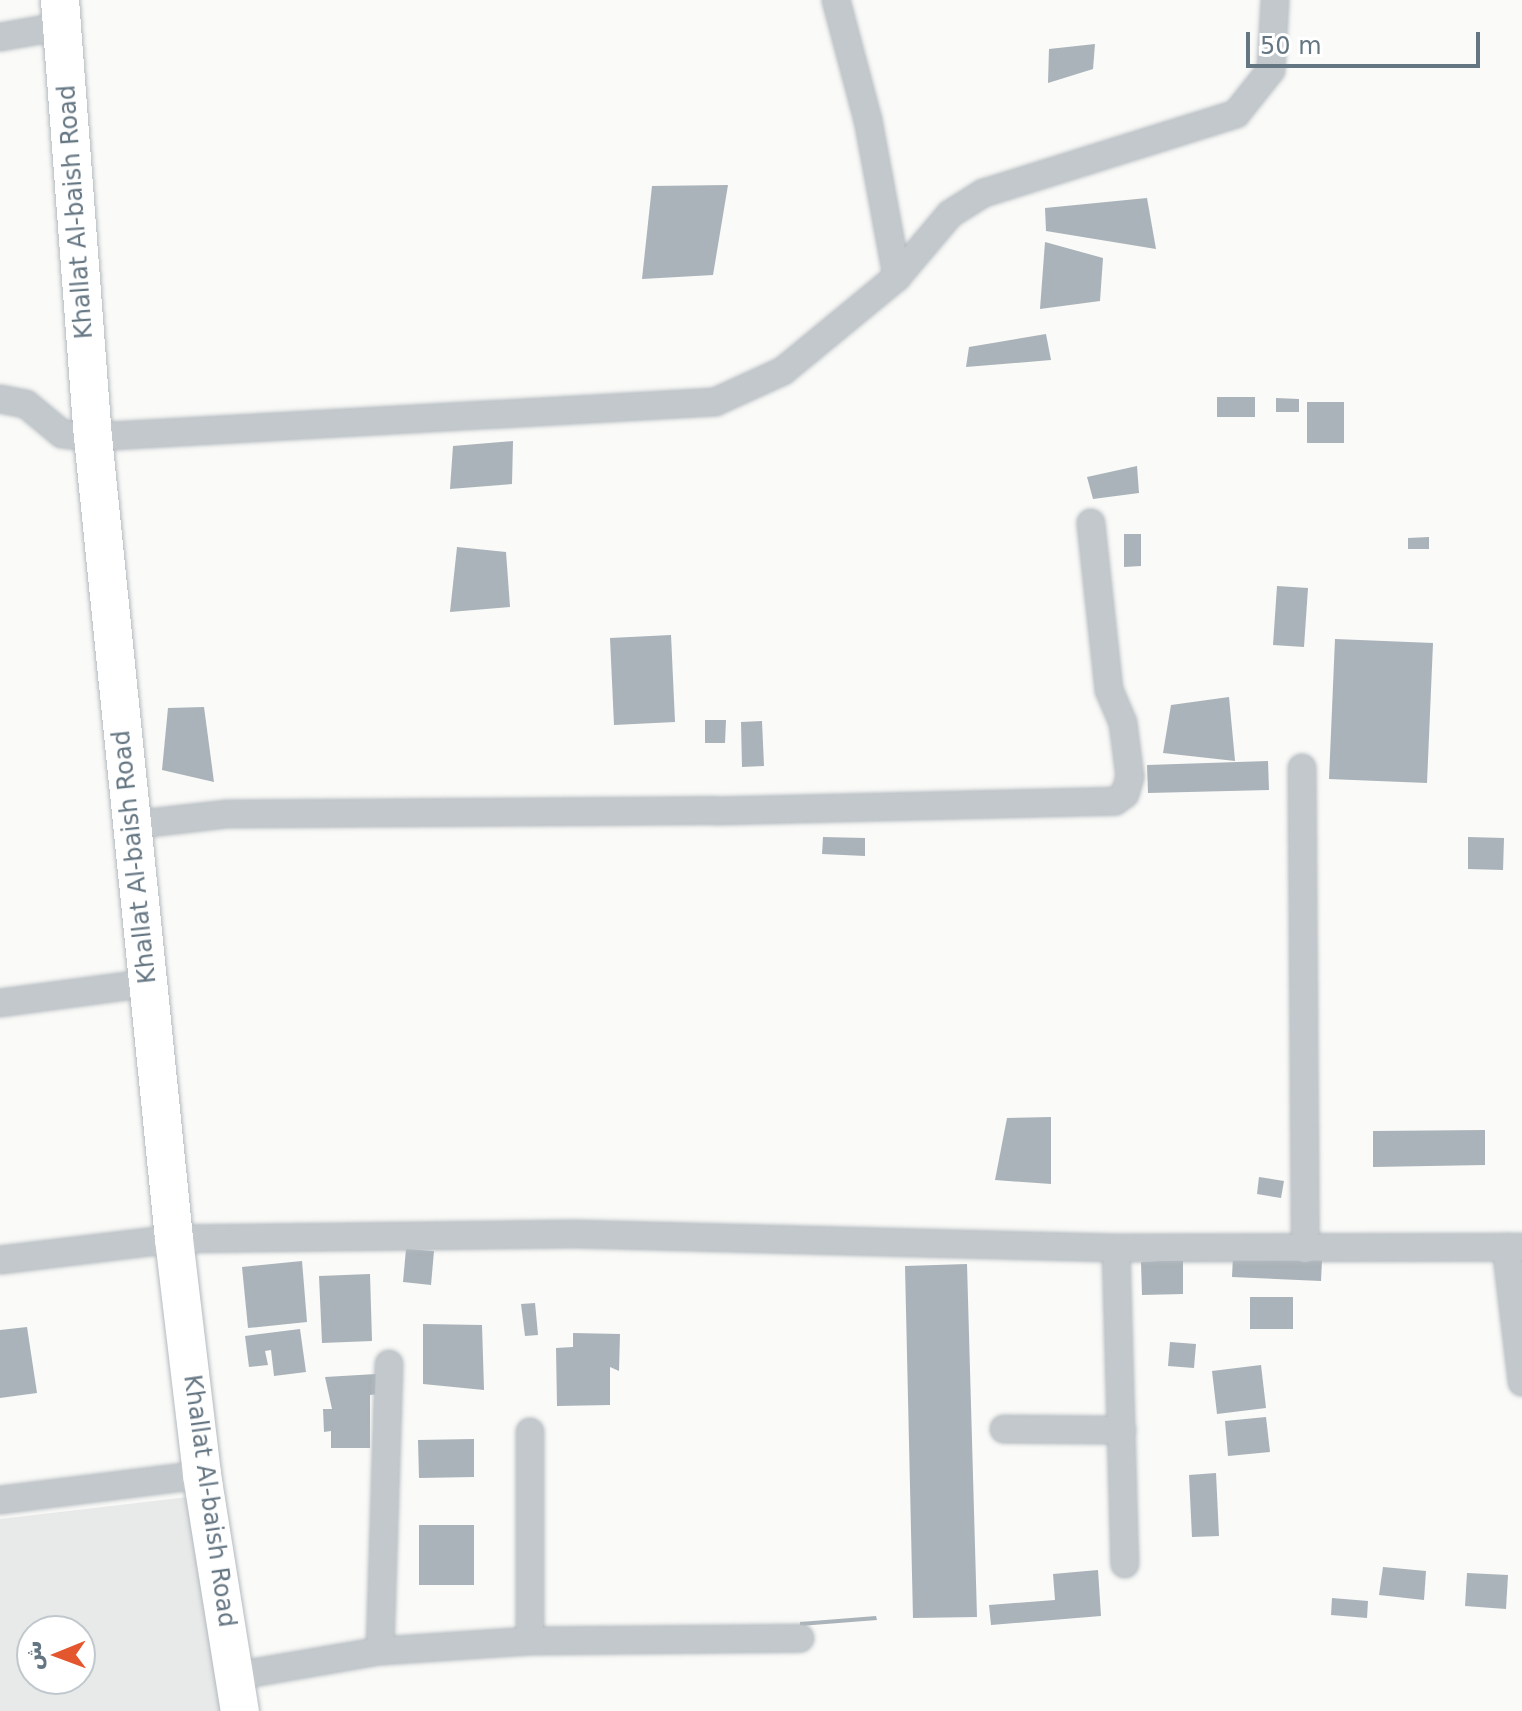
<!DOCTYPE html>
<meta charset="utf-8">
<style>
body{margin:0}
#map{position:relative;width:1522px;height:1711px;overflow:hidden;background:#fafaf8;font-family:"DejaVu Sans","Noto Naskh Arabic",sans-serif}
div>[style]{position:absolute}
.built>*{inset:0;background:#e8e9e9}
.building>*{inset:0;background:#aab3b9}
.roads{filter:drop-shadow(0 0 2px #b3babf) drop-shadow(0 0 2px #b3babf)}
.street>*{height:26px;margin:-13px;padding:0 13px;transform-origin:13px;border-radius:13px;background:#c3c8cc}
.secondary>*{height:38px;margin:-19px;padding:0 19px;transform-origin:19px;border-radius:19px;background:#fff}
span{translate:-50% -50%;white-space:nowrap;text-align:center;line-height:1.15;-webkit-text-stroke:8px #fff;paint-order:stroke}
.street-label{font-size:24px;color:#657683}
.north{position:absolute;left:16px;top:1615px;width:80px;height:80px;box-sizing:border-box;background:#fff;border:2px solid #c1c8cd;border-radius:50%;rotate:269deg;font-size:22px;font-weight:700;line-height:32px;text-align:center;color:#657683}
.north::after{content:'';display:block;margin:auto;width:28px;height:36px;background:#e4572e;clip-path:polygon(50% 0,100% 100%,50% 72%,0 100%)}
.scale{position:absolute;left:1246px;top:32px;width:234px;height:36px;box-sizing:border-box;border:4px solid #657683;border-top:0;padding-left:10px;font-size:24px;line-height:28px;white-space:nowrap;color:#657683;-webkit-text-stroke:6px #fff;paint-order:stroke}
</style>
<div id="map">
<div class="built">
<div style="clip-path:polygon(evenodd,188px 1497px,221px 1711px,0 1711px,0 1519px,188px 1497px,32px 1631px,80px 1631px,80px 1679px,32px 1679px,32px 1631px)"></div>
</div>
<div class="building">
<div style="clip-path:polygon(1095px 44px,1093px 69px,1048px 83px,1049px 49px)"></div>
<div style="clip-path:polygon(728px 185px,713px 275px,642px 279px,652px 186px)"></div>
<div style="clip-path:polygon(1147px 198px,1156px 249px,1046px 231px,1045px 208px)"></div>
<div style="clip-path:polygon(1045px 242px,1103px 258px,1100px 301px,1040px 309px)"></div>
<div style="clip-path:polygon(1046px 334px,1051px 360px,966px 367px,969px 347px)"></div>
<div style="clip-path:polygon(1217px 397px,1255px 397px,1255px 417px,1217px 417px)"></div>
<div style="clip-path:polygon(1276px 398px,1299px 399px,1299px 412px,1276px 412px)"></div>
<div style="clip-path:polygon(1307px 402px,1344px 402px,1344px 443px,1307px 443px)"></div>
<div style="clip-path:polygon(513px 441px,512px 484px,450px 489px,453px 446px)"></div>
<div style="clip-path:polygon(1137px 466px,1139px 493px,1093px 499px,1087px 477px)"></div>
<div style="clip-path:polygon(1124px 534px,1141px 534px,1141px 566px,1124px 567px)"></div>
<div style="clip-path:polygon(1429px 537px,1429px 549px,1408px 549px,1408px 538px)"></div>
<div style="clip-path:polygon(457px 547px,506px 552px,510px 607px,450px 612px)"></div>
<div style="clip-path:polygon(1277px 586px,1308px 588px,1304px 647px,1273px 645px)"></div>
<div style="clip-path:polygon(671px 635px,675px 722px,614px 725px,610px 638px)"></div>
<div style="clip-path:polygon(1335px 639px,1433px 643px,1427px 783px,1329px 779px)"></div>
<div style="clip-path:polygon(1229px 697px,1235px 761px,1163px 753px,1171px 705px)"></div>
<div style="clip-path:polygon(204px 707px,214px 782px,162px 770px,168px 708px)"></div>
<div style="clip-path:polygon(705px 720px,726px 720px,725px 743px,705px 743px)"></div>
<div style="clip-path:polygon(762px 721px,764px 766px,742px 767px,741px 722px)"></div>
<div style="clip-path:polygon(1268px 761px,1269px 790px,1148px 793px,1147px 765px)"></div>
<div style="clip-path:polygon(823px 837px,865px 838px,865px 856px,822px 854px)"></div>
<div style="clip-path:polygon(1468px 837px,1504px 838px,1503px 870px,1468px 869px)"></div>
<div style="clip-path:polygon(1051px 1117px,1051px 1184px,995px 1180px,1007px 1118px)"></div>
<div style="clip-path:polygon(1485px 1130px,1485px 1165px,1373px 1167px,1373px 1131px)"></div>
<div style="clip-path:polygon(1259px 1177px,1284px 1181px,1281px 1198px,1257px 1194px)"></div>
<div style="clip-path:polygon(406px 1249px,434px 1251px,431px 1285px,403px 1282px)"></div>
<div style="clip-path:polygon(1233px 1256px,1322px 1260px,1321px 1281px,1232px 1277px)"></div>
<div style="clip-path:polygon(1183px 1260px,1183px 1294px,1142px 1295px,1141px 1262px)"></div>
<div style="clip-path:polygon(302px 1261px,307px 1322px,248px 1328px,242px 1267px)"></div>
<div style="clip-path:polygon(967px 1264px,977px 1617px,913px 1618px,905px 1266px)"></div>
<div style="clip-path:polygon(370px 1274px,372px 1341px,322px 1343px,319px 1276px)"></div>
<div style="clip-path:polygon(1250px 1297px,1293px 1297px,1293px 1329px,1250px 1329px)"></div>
<div style="clip-path:polygon(535px 1303px,538px 1335px,525px 1336px,521px 1304px)"></div>
<div style="clip-path:polygon(423px 1324px,482px 1325px,484px 1390px,423px 1384px)"></div>
<div style="clip-path:polygon(27px 1327px,37px 1393px,0 1398px,0 1330px)"></div>
<div style="clip-path:polygon(300px 1329px,306px 1372px,274px 1376px,271px 1350px,265px 1351px,268px 1365px,249px 1367px,245px 1336px)"></div>
<div style="clip-path:polygon(573px 1333px,620px 1334px,619px 1371px,610px 1367px,610px 1405px,557px 1406px,556px 1348px,573px 1347px)"></div>
<div style="clip-path:polygon(1170px 1342px,1196px 1344px,1194px 1368px,1168px 1366px)"></div>
<div style="clip-path:polygon(1261px 1365px,1266px 1408px,1217px 1414px,1212px 1371px)"></div>
<div style="clip-path:polygon(376px 1374px,378px 1394px,370px 1395px,370px 1448px,331px 1448px,331px 1431px,324px 1432px,323px 1409px,332px 1409px,325px 1377px)"></div>
<div style="clip-path:polygon(1266px 1417px,1270px 1452px,1228px 1456px,1225px 1421px)"></div>
<div style="clip-path:polygon(474px 1439px,474px 1477px,419px 1478px,418px 1440px)"></div>
<div style="clip-path:polygon(1216px 1473px,1219px 1536px,1192px 1537px,1189px 1475px)"></div>
<div style="clip-path:polygon(419px 1525px,474px 1525px,474px 1585px,419px 1585px)"></div>
<div style="clip-path:polygon(1383px 1567px,1426px 1571px,1424px 1600px,1379px 1595px)"></div>
<div style="clip-path:polygon(1098px 1570px,1101px 1616px,991px 1625px,989px 1605px,1055px 1600px,1053px 1574px)"></div>
<div style="clip-path:polygon(1467px 1573px,1508px 1575px,1506px 1609px,1465px 1606px)"></div>
<div style="clip-path:polygon(1332px 1598px,1368px 1601px,1367px 1618px,1331px 1615px)"></div>
<div style="clip-path:polygon(876px 1616px,877px 1620px,800px 1626px,800px 1622px)"></div>
</div>
<div class="roads">
<div class="street">
<div style="left:836px;top:0;width:124px;rotate:75.1deg"></div>
<div style="left:868px;top:120px;width:160px;rotate:79.5deg"></div>
<div style="left:0;top:37px;width:64px;rotate:-9.9deg"></div>
<div style="left:0;top:399px;width:26px;rotate:11deg"></div>
<div style="left:26px;top:404px;width:47px;rotate:39.8deg"></div>
<div style="left:62px;top:434px;width:31px;rotate:6deg"></div>
<div style="left:93px;top:437px;width:623px;rotate:-3.22deg"></div>
<div style="left:715px;top:402px;width:75px;rotate:-24.5deg"></div>
<div style="left:783px;top:371px;width:148px;rotate:-39.5deg"></div>
<div style="left:897px;top:277px;width:82px;rotate:-49.9deg"></div>
<div style="left:950px;top:214px;width:40px;rotate:-32deg"></div>
<div style="left:984px;top:193px;width:264px;rotate:-17.4deg"></div>
<div style="left:1236px;top:114px;width:56px;rotate:-51.5deg"></div>
<div style="left:1271px;top:70px;width:70px;rotate:-86.7deg"></div>
<div style="left:1302px;top:768px;width:481px;rotate:89.6deg"></div>
<div style="left:131px;top:825px;width:98px;rotate:-6.5deg"></div>
<div style="left:228px;top:814px;width:488px;rotate:-0.4deg"></div>
<div style="left:716px;top:811px;width:399px;rotate:-1.4deg"></div>
<div style="left:1115px;top:801px;width:12px;rotate:-35deg"></div>
<div style="left:1125px;top:794px;width:18px;rotate:-74deg"></div>
<div style="left:1130px;top:777px;width:54px;rotate:-97.4deg"></div>
<div style="left:1123px;top:723px;width:36px;rotate:-113deg"></div>
<div style="left:1109px;top:690px;width:168px;rotate:-96.2deg"></div>
<div style="left:0;top:1003px;width:150px;rotate:-7.6deg"></div>
<div style="left:1506px;top:1247px;width:136px;rotate:83.2deg"></div>
<div style="left:1116px;top:1248px;width:316px;rotate:88.4deg"></div>
<div style="left:0;top:1260px;width:175px;rotate:-6.9deg"></div>
<div style="left:174px;top:1239px;width:400px;rotate:-0.7deg"></div>
<div style="left:574px;top:1234px;width:542px;rotate:1.48deg"></div>
<div style="left:1116px;top:1248px;width:406px;rotate:-0.1deg"></div>
<div style="left:1004px;top:1429px;width:118px;rotate:0.5deg"></div>
<div style="left:0;top:1500px;width:204px;rotate:-7.1deg"></div>
<div style="left:530px;top:1641px;width:209px;rotate:-90deg"></div>
<div style="left:380px;top:1651px;width:287px;rotate:-88.2deg"></div>
<div style="left:235px;top:1676px;width:147px;rotate:-9.8deg"></div>
<div style="left:380px;top:1651px;width:150px;rotate:-3.8deg"></div>
<div style="left:530px;top:1641px;width:270px;rotate:-0.6deg"></div>
</div>
<div class="secondary">
<div style="left:60px;top:0;width:438px;rotate:85.7deg"></div>
<div style="left:93px;top:437px;width:806px;rotate:84.23deg"></div>
<div style="left:174px;top:1239px;width:238px;rotate:83.2deg"></div>
<div style="left:202px;top:1475px;width:239px;rotate:80.9deg"></div>
</div>
</div>
<div class="street-label">
<span style="left:76px;top:212px;rotate:-94deg">Khallat Al-baish Road</span>
<span style="left:135px;top:857px;rotate:-96deg">Khallat Al-baish Road</span>
<span style="left:209px;top:1501px;rotate:82deg">Khallat Al-baish Road</span>
</div>
<div class="north">ش</div>
<div class="scale">50 m</div>
</div>
